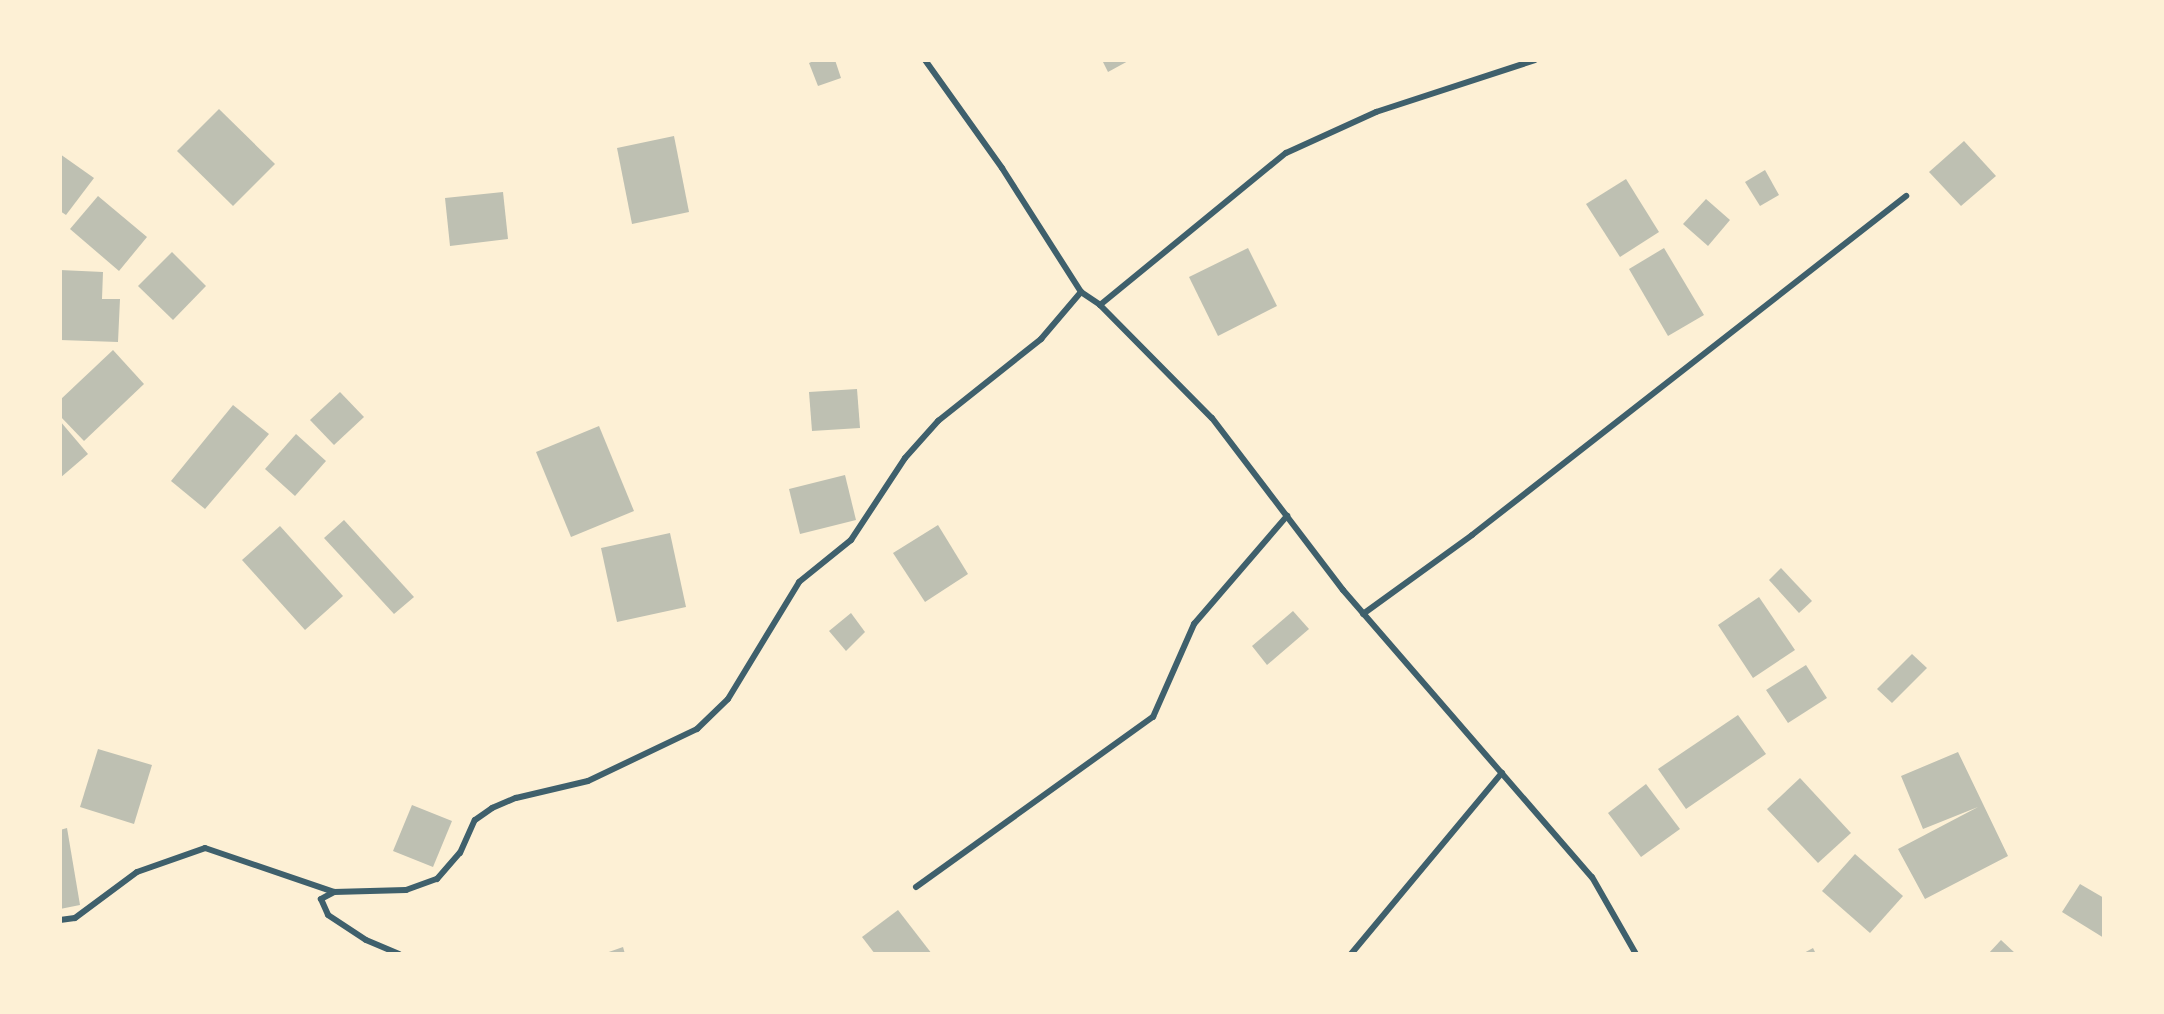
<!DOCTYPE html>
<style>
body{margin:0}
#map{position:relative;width:2164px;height:1014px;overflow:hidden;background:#fdf0d5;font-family:"Alegreya Sans",sans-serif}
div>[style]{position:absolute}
.building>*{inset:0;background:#bec0b2}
.minor>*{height:6px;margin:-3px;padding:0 3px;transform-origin:3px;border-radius:3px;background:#3f606c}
span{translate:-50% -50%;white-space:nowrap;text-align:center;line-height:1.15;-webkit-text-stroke:6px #fdf0d5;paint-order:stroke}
.frame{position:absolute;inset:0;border:62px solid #fdf0d5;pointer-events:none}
</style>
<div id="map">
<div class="building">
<div style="clip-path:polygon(816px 60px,835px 60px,841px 78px,818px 86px,809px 63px)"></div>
<div style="clip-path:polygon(1102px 60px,1130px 60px,1108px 72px)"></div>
<div style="clip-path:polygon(219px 109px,275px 164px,233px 206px,177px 151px)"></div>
<div style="clip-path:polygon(674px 136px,689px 212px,632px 224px,617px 148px)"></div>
<div style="clip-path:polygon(1964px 141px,1996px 176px,1961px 206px,1929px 172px)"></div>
<div style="clip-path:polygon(60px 154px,94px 178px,66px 215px,60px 211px)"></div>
<div style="clip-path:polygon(1765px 170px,1779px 195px,1760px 206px,1745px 182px)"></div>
<div style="clip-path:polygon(1626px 179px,1659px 232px,1620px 257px,1586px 204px)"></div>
<div style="clip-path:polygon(503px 192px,508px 239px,450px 246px,445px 198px)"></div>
<div style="clip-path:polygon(98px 196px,147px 237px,119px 271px,70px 229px)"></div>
<div style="clip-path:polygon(1706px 199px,1730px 220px,1708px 246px,1683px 224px)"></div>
<div style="clip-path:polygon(1248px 248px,1277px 306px,1218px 336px,1189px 277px)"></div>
<div style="clip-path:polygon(1664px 248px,1704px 315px,1668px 336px,1629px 269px)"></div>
<div style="clip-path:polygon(172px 252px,206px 286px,173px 320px,138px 286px)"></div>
<div style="clip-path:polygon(60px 270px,103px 272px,102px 299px,120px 299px,118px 342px,60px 340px)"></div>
<div style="clip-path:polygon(113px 350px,144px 384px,84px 441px,60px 416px,60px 400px)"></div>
<div style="clip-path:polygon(857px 389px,860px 428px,812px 431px,809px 392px)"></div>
<div style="clip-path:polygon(340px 392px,364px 417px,334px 445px,310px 420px)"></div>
<div style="clip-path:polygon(233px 405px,269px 434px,205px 509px,171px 481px)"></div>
<div style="clip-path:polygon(60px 421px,88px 454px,60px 478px)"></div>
<div style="clip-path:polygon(599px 426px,634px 511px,571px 537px,536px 452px)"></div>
<div style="clip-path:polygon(296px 434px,326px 461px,295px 496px,265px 469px)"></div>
<div style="clip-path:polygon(845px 475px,856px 520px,800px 534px,789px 489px)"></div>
<div style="clip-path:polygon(344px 520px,414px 597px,394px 614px,324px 538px)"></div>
<div style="clip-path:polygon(938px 525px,968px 574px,925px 602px,893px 553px)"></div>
<div style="clip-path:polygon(280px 526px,343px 596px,305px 630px,242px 560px)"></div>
<div style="clip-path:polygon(670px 533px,686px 607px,617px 622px,601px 548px)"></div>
<div style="clip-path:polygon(1781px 568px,1812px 601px,1799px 613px,1769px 580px)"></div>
<div style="clip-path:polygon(1759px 597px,1795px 650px,1753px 678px,1718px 625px)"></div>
<div style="clip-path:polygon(1293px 611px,1309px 629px,1267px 665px,1252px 646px)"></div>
<div style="clip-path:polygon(851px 613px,865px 632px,846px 651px,829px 631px)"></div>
<div style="clip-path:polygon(1912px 654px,1927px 668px,1892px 703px,1877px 689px)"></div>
<div style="clip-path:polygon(1806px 665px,1827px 698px,1788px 723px,1766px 690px)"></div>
<div style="clip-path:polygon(1738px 715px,1766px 754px,1686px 809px,1658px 769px)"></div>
<div style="clip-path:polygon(98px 749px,152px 765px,134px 824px,80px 807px)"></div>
<div style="clip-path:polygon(1958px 752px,2008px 856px,1925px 899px,1898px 849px,1978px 807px,1923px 829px,1901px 776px)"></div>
<div style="clip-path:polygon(1800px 778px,1851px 833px,1818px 863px,1767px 809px)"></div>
<div style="clip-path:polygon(1646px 784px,1680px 829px,1641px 857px,1608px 813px)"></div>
<div style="clip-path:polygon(412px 805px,452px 821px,433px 867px,393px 851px)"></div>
<div style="clip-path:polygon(67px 828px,80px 905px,60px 909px,60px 830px)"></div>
<div style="clip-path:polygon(1855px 854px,1903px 896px,1870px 933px,1822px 891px)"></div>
<div style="clip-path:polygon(2080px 884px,2104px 898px,2104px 938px,2062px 912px)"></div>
<div style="clip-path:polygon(898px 910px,932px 954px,875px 954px,862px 937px)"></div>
<div style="clip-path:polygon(2001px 940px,2016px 954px,1988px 954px)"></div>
<div style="clip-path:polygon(623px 947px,625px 954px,603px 954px)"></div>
<div style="clip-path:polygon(1813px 948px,1816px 954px,1802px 954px)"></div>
</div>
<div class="minor">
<div style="left:925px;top:60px;width:133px;rotate:54.5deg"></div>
<div style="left:1002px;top:168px;width:147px;rotate:57.5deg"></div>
<div style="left:1081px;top:292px;width:23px;rotate:34deg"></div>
<div style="left:1100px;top:305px;width:159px;rotate:45.3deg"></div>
<div style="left:1212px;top:418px;width:216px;rotate:52.7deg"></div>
<div style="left:1343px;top:590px;width:380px;rotate:49.1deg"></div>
<div style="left:1592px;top:877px;width:89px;rotate:60.3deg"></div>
<div style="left:1100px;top:305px;width:240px;rotate:-39.3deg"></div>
<div style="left:1286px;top:153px;width:99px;rotate:-24.5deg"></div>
<div style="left:1376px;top:112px;width:167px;rotate:-18.1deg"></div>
<div style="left:1363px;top:614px;width:135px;rotate:-35.9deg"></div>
<div style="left:1472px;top:535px;width:551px;rotate:-37.99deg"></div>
<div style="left:916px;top:887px;width:292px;rotate:-35.7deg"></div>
<div style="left:1153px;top:717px;width:102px;rotate:-66.2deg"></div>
<div style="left:1194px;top:624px;width:143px;rotate:-49.3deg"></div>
<div style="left:334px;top:892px;width:15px;rotate:152deg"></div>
<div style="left:321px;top:899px;width:17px;rotate:66deg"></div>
<div style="left:328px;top:915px;width:45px;rotate:33.3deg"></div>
<div style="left:366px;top:940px;width:36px;rotate:23deg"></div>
<div style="left:60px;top:920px;width:15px;rotate:-8deg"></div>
<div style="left:75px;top:918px;width:77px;rotate:-36.6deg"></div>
<div style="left:137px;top:872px;width:72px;rotate:-19.4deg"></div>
<div style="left:205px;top:848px;width:136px;rotate:18.8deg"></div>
<div style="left:334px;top:892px;width:72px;rotate:-1.6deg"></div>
<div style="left:406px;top:890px;width:33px;rotate:-20deg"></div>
<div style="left:437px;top:879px;width:35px;rotate:-49deg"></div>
<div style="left:460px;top:853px;width:36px;rotate:-66deg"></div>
<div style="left:475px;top:820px;width:21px;rotate:-35deg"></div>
<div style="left:492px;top:808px;width:26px;rotate:-23deg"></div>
<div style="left:516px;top:798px;width:74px;rotate:-13.3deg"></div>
<div style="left:588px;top:781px;width:121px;rotate:-25.5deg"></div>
<div style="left:697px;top:729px;width:43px;rotate:-44.1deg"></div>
<div style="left:728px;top:699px;width:137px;rotate:-58.7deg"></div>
<div style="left:799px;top:582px;width:67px;rotate:-38.9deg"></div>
<div style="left:851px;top:540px;width:98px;rotate:-56.6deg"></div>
<div style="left:905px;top:458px;width:50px;rotate:-48.3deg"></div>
<div style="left:938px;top:421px;width:132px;rotate:-38.5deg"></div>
<div style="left:1041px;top:339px;width:62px;rotate:-49.6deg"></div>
<div style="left:1351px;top:954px;width:236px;rotate:-50.2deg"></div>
</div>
<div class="frame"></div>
</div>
